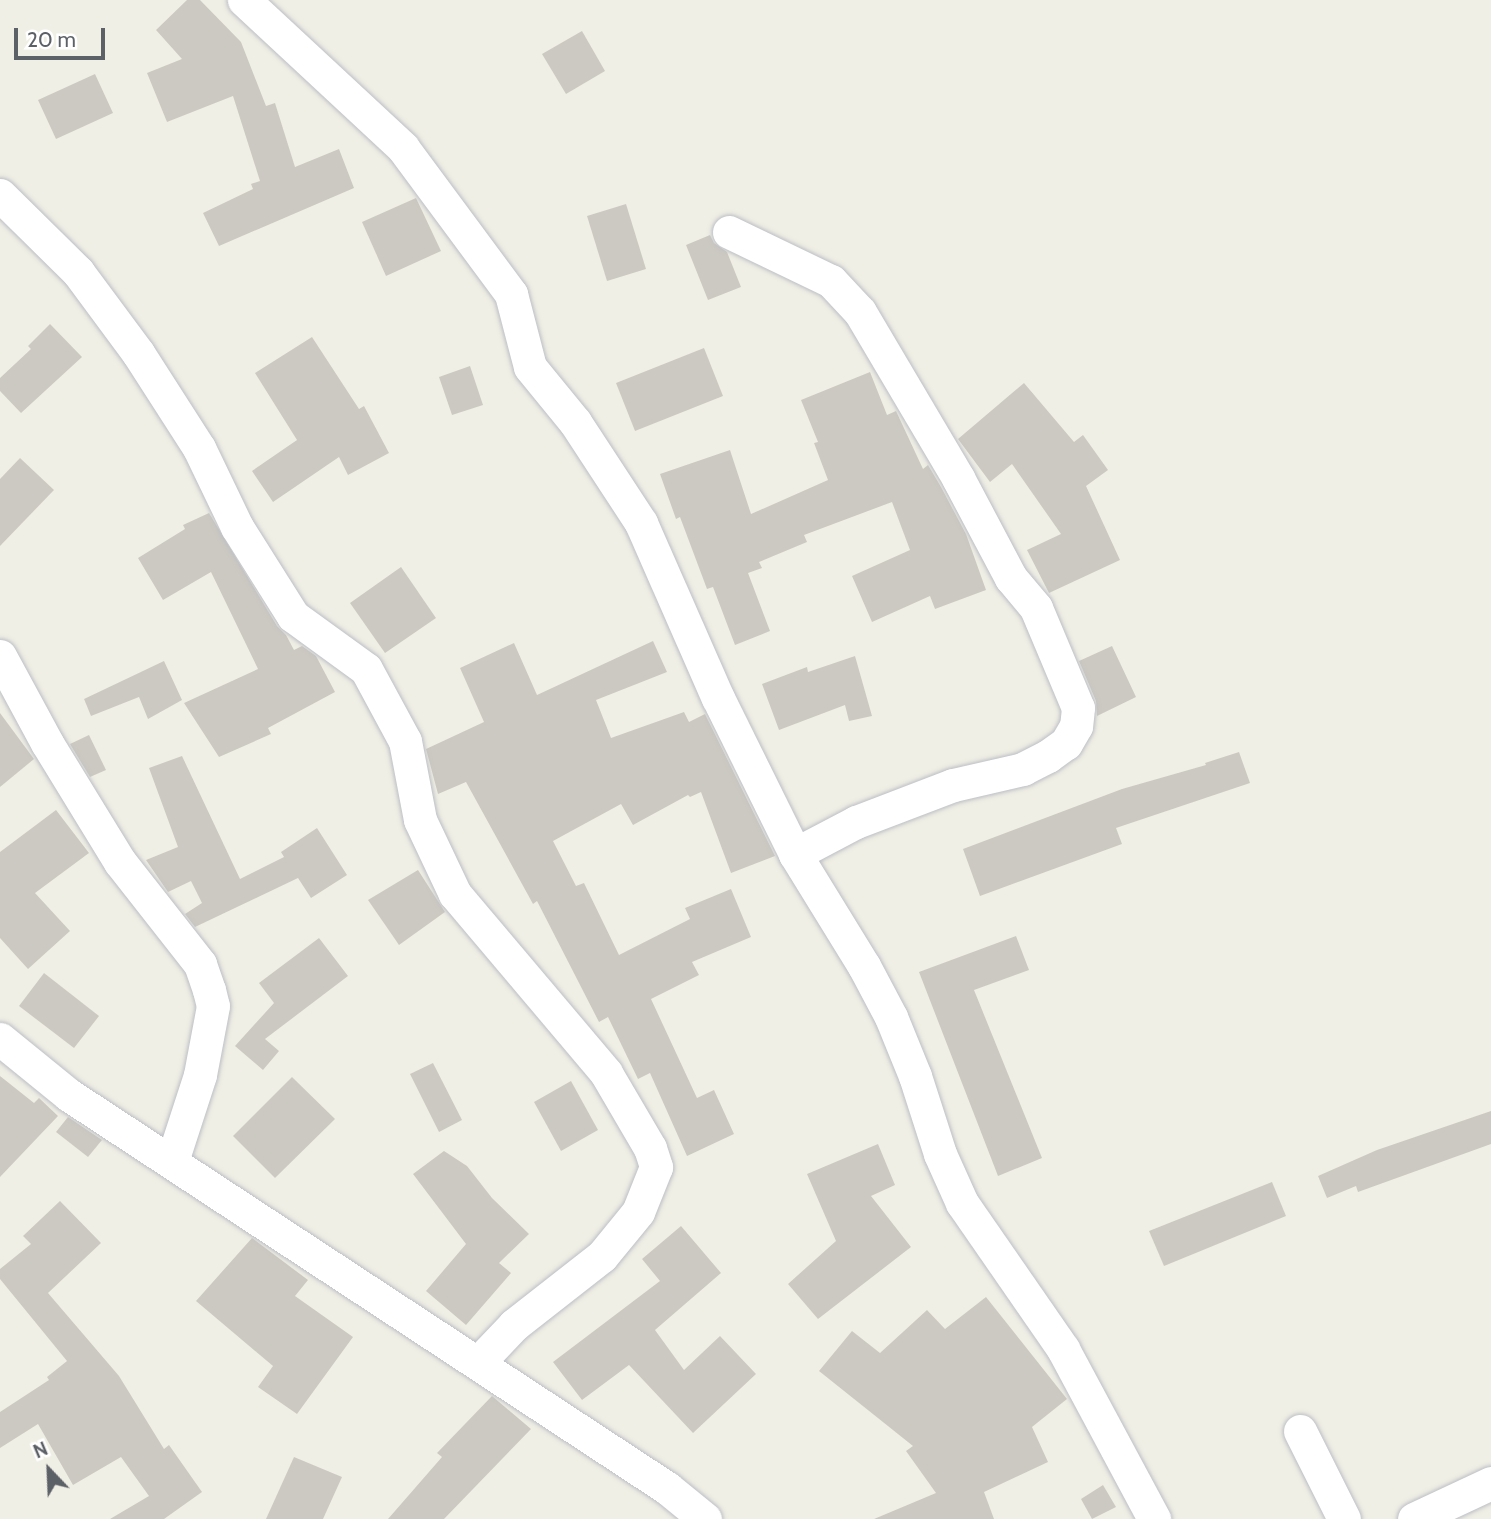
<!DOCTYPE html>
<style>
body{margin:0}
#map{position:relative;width:1491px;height:1519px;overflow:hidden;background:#f0efe5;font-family:Cabin,sans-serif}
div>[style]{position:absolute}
.building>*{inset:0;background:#ccc9c2}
.roads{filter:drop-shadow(0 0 2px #bcbec5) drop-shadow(0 0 2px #bcbec5)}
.minor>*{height:33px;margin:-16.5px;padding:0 16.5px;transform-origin:16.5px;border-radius:16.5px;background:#fff}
span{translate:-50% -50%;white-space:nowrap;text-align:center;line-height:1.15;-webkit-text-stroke:7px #fff;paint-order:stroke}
.north{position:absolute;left:14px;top:1435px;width:70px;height:70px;-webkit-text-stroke:5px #fff;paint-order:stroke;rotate:337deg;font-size:19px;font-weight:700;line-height:28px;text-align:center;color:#5c6067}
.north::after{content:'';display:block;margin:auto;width:24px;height:32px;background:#5c6067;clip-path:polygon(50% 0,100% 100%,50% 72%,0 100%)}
.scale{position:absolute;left:14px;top:28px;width:91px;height:32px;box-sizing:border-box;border:4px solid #5c6067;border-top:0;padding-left:9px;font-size:21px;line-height:24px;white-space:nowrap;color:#5c6067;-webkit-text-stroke:5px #fff;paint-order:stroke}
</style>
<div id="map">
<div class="building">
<div style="clip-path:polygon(187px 0,200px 0,241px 42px,266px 106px,275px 103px,295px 167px,339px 149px,354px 188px,219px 246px,203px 213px,253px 189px,251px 184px,260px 181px,233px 96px,167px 122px,147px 73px,182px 59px,156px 30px)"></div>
<div style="clip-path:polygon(582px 31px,605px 71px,566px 94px,542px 54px)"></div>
<div style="clip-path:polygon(95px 74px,113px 113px,56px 139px,38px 100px)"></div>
<div style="clip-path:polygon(416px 198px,441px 251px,386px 276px,362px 222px)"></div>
<div style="clip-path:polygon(626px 204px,646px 269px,607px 281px,587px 216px)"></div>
<div style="clip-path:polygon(710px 235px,714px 243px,727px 252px,741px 287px,708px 300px,686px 245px)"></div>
<div style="clip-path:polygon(50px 324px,82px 357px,21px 413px,0 391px,0 378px,31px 349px,28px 346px)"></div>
<div style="clip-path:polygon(312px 337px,359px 409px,364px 406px,389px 453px,348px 475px,339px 457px,273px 502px,252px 471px,297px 440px,255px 373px)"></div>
<div style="clip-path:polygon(704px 348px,723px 396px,635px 431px,616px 383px)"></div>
<div style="clip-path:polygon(470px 366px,483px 405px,452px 415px,439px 377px)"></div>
<div style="clip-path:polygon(870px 372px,887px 415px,896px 411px,923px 469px,928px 465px,941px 487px,966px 534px,986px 590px,935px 609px,930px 596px,872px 622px,852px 576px,910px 550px,892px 502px,804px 535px,807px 542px,759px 562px,762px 568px,748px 573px,770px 631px,735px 645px,713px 587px,707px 589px,680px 517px,676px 519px,660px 474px,730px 450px,751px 514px,828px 480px,814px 443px,818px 442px,801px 400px)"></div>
<div style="clip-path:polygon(1024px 383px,1074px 442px,1083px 435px,1108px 470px,1086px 486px,1120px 560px,1049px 593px,1027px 550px,1061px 534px,1012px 464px,990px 482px,958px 439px)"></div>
<div style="clip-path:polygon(20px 458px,54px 490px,0 546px,0 479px)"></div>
<div style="clip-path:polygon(209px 513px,277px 626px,286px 635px,294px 650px,302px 646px,316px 656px,335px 692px,268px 728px,271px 734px,219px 757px,184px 703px,258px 669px,211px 572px,163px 600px,138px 558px,185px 529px,183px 525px)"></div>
<div style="clip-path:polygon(401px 567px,436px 618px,385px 653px,350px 603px)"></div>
<div style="clip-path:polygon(653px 641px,667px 672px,596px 700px,611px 738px,684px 712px,689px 722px,705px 714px,775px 856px,731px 873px,701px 792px,690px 797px,688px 795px,633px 825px,621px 804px,553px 841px,576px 886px,584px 883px,619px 955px,690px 919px,685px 908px,731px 889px,751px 937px,692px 962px,699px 975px,651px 999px,697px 1098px,714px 1090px,734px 1134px,687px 1156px,650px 1073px,638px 1079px,608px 1017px,599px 1022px,537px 901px,533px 904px,466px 782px,438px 794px,426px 749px,484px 722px,460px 668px,514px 643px,537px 695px)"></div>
<div style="clip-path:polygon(1112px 646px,1136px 697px,1097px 716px,1096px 701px,1079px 661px)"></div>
<div style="clip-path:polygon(855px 656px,872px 716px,849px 721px,845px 705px,779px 730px,762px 684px,807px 667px,808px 672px)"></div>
<div style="clip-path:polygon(164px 661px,182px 700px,148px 719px,139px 697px,91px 716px,84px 699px)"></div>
<div style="clip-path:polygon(0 713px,34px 759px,0 787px)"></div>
<div style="clip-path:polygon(89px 735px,106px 770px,90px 777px,70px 744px)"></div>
<div style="clip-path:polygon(1239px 752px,1250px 783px,1116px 828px,1122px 844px,980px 896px,963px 849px,1122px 789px,1206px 765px,1205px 763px)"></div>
<div style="clip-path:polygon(182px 756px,240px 879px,284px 857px,281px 852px,317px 828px,347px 875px,311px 898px,298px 878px,195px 927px,185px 914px,202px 903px,191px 881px,168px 892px,146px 860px,178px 847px,149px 768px)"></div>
<div style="clip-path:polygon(56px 810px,89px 853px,35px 893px,70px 931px,28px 969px,0 938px,0 852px)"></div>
<div style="clip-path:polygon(418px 870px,445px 912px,399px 945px,368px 900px)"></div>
<div style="clip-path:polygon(1016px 936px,1029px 970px,974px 990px,1042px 1158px,998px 1176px,919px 972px)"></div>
<div style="clip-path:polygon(319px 938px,348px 976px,265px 1039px,279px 1051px,263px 1070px,235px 1046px,274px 1003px,259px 983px)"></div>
<div style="clip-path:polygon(44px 973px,99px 1016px,74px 1048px,19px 1006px)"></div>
<div style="clip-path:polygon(433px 1063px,462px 1120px,439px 1132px,410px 1074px)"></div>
<div style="clip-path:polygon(0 1076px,34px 1103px,39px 1098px,58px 1116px,0 1177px)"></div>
<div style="clip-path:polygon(292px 1077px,335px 1119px,275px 1178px,233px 1136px)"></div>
<div style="clip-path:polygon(571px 1081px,598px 1130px,561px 1151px,534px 1102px)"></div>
<div style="clip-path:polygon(1491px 1111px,1491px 1144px,1358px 1192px,1356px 1186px,1327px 1198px,1318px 1176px,1377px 1150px)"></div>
<div style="clip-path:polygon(68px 1117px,102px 1140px,88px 1157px,56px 1132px)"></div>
<div style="clip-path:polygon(878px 1144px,895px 1185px,871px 1196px,911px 1247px,818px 1319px,788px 1284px,836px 1241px,807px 1174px)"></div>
<div style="clip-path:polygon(444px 1151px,467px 1166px,492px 1198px,529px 1234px,499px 1263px,511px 1273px,466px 1325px,426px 1291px,466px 1244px,413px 1174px)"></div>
<div style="clip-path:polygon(1272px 1182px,1286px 1216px,1164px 1266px,1149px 1231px)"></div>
<div style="clip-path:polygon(60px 1201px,101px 1243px,48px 1293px,119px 1376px,164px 1449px,169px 1445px,202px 1492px,164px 1519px,110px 1519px,149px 1496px,121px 1457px,73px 1485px,38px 1424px,0 1448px,0 1412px,49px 1380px,47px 1377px,67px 1361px,0 1279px,0 1269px,31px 1244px,23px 1236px)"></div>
<div style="clip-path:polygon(681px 1226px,721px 1273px,655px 1330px,684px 1370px,720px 1336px,756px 1374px,693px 1433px,629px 1365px,582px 1400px,553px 1362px,660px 1281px,642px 1259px)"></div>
<div style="clip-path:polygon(252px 1238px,308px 1280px,295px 1296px,353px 1337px,297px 1414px,258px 1387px,273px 1366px,196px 1301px)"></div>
<div style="clip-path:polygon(986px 1297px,1067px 1399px,1032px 1427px,1048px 1462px,984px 1492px,994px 1519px,874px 1519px,936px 1493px,906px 1451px,913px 1446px,819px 1371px,852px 1331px,880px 1353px,927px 1310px,945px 1329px)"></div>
<div style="clip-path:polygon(492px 1396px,531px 1429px,444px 1519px,388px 1519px,442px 1457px,437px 1453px)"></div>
<div style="clip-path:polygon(294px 1457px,342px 1477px,323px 1519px,266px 1519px)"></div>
<div style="clip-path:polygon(1103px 1485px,1116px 1507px,1092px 1519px,1081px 1499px)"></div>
</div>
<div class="roads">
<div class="minor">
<div style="left:244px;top:0;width:217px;rotate:42.9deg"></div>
<div style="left:403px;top:148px;width:182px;rotate:53.5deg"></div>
<div style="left:511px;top:294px;width:75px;rotate:75.4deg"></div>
<div style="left:530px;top:367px;width:71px;rotate:50.7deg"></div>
<div style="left:575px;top:422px;width:121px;rotate:56.8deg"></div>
<div style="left:641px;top:523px;width:191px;rotate:66.3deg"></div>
<div style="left:718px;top:698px;width:174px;rotate:63.7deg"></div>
<div style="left:795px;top:854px;width:132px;rotate:58.4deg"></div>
<div style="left:864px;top:966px;width:58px;rotate:62.1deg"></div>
<div style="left:891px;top:1017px;width:64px;rotate:67.9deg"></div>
<div style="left:915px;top:1076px;width:82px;rotate:72.2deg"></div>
<div style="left:940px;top:1154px;width:54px;rotate:65.8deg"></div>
<div style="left:962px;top:1203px;width:178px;rotate:55.3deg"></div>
<div style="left:1063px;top:1349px;width:193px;rotate:61.8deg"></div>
<div style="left:0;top:195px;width:110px;rotate:44.6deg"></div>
<div style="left:78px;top:272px;width:101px;rotate:53.5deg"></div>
<div style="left:138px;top:353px;width:113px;rotate:57.3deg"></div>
<div style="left:199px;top:448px;width:88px;rotate:64.3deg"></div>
<div style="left:237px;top:527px;width:105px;rotate:57.8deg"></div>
<div style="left:293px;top:616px;width:90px;rotate:36deg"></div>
<div style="left:366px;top:669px;width:82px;rotate:61.6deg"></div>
<div style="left:405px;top:741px;width:80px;rotate:79.2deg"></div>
<div style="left:420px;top:820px;width:82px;rotate:64.7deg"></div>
<div style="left:455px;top:894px;width:234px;rotate:49.8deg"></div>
<div style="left:606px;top:1073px;width:87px;rotate:59.6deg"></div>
<div style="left:650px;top:1148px;width:20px;rotate:72deg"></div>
<div style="left:656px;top:1167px;width:48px;rotate:111.8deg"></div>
<div style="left:638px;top:1212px;width:57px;rotate:129.3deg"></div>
<div style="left:602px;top:1256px;width:112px;rotate:141.9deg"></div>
<div style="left:514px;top:1325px;width:52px;rotate:133.5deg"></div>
<div style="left:729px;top:232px;width:113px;rotate:25.7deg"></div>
<div style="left:831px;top:281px;width:42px;rotate:46.9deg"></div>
<div style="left:860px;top:312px;width:193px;rotate:59.4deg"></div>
<div style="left:958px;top:478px;width:113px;rotate:62.1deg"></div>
<div style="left:1011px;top:578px;width:39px;rotate:50deg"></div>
<div style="left:1036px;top:608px;width:108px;rotate:67.2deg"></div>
<div style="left:1078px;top:708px;width:18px;rotate:96deg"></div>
<div style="left:1076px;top:726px;width:20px;rotate:120deg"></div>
<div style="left:1066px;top:743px;width:22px;rotate:144deg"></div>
<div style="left:1048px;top:756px;width:28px;rotate:153deg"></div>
<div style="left:1023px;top:769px;width:72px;rotate:167.1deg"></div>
<div style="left:953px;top:785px;width:104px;rotate:159.1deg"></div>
<div style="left:856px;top:822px;width:69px;rotate:152.3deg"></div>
<div style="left:0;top:656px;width:99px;rotate:61.6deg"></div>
<div style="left:47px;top:743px;width:140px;rotate:58.5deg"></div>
<div style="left:120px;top:862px;width:130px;rotate:51.9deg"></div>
<div style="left:200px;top:964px;width:28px;rotate:71deg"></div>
<div style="left:209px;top:990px;width:16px;rotate:76deg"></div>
<div style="left:213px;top:1006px;width:70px;rotate:100.7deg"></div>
<div style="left:200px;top:1075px;width:90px;rotate:108deg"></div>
<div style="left:0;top:1039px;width:89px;rotate:39.1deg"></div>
<div style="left:69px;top:1095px;width:716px;rotate:33.31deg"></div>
<div style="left:667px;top:1488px;width:49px;rotate:39.2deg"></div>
<div style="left:1300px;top:1431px;width:98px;rotate:63.4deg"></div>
<div style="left:1414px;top:1519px;width:85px;rotate:-25.1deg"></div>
</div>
</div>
<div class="north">N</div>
<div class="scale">20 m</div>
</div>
